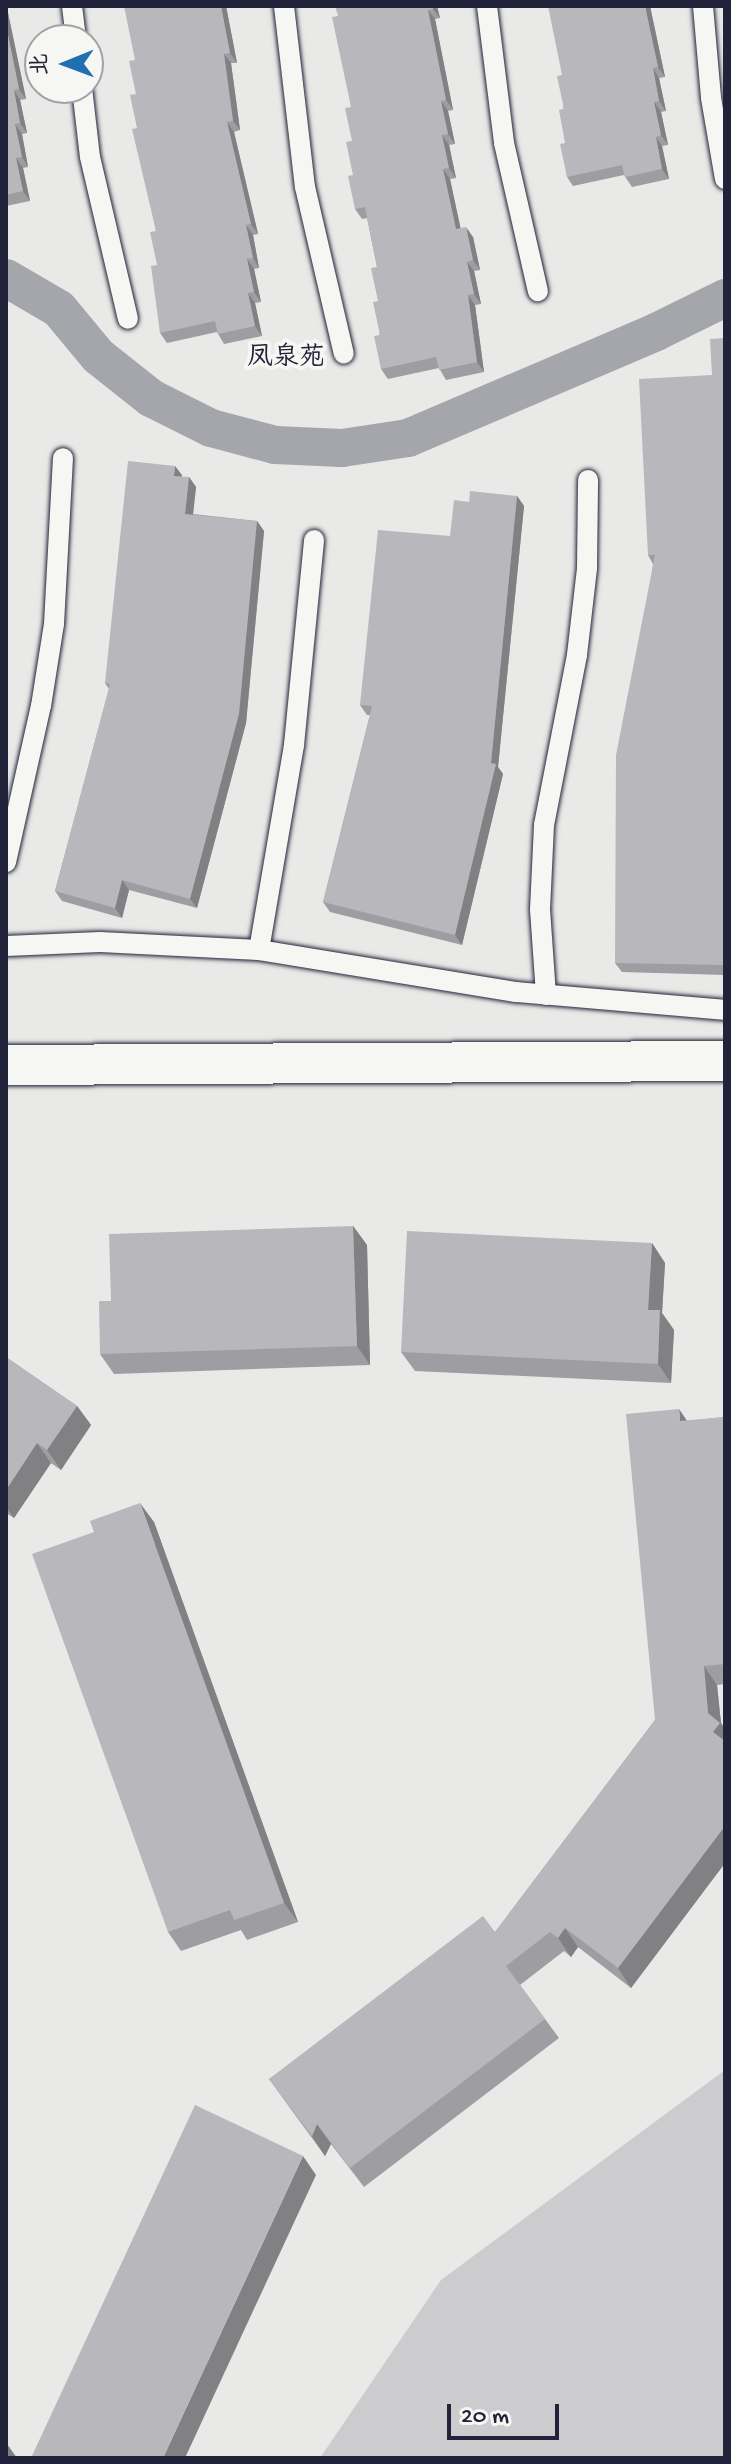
<!DOCTYPE html>
<meta charset="utf-8">
<style>
body{margin:0}
#map{position:relative;width:731px;height:2464px;overflow:hidden;background:#e9e9e7;font-family:"Gochi Hand","LXGW WenKai TC",sans-serif}
div>[style]{position:absolute}
.green>*{inset:0;background:#ccccce}
.canal>*{height:38px;margin:-19px;padding:0 19px;transform-origin:19px;border-radius:19px;background:#a5a5ac}
.roads{filter:drop-shadow(0 0 2px #22223b) drop-shadow(0 0 2px #22223b)}
.lane>*{height:20px;margin:-10px;padding:0 10px;transform-origin:10px;border-radius:10px;background:#f6f6f2}
.street>*{height:40px;margin:-20px;padding:0 20px;transform-origin:20px;border-radius:20px;background:#f6f6f2}
.wall>*{inset:0;background:#9e9ea2}
.shaded-wall>*{inset:0;background:#818184}
.building>*{inset:0;background:#b8b8bc}
span{translate:-50% -50%;white-space:nowrap;text-align:center;line-height:1.15;-webkit-text-stroke:8px #f6f6f2;paint-order:stroke}
.quarter-label{font-size:26px;color:#22223b}
.frame{position:absolute;inset:0;border:8px solid #22223b;pointer-events:none}
.north{position:absolute;left:24px;top:24px;width:80px;height:80px;box-sizing:border-box;background:#f6f6f2;border:2px solid #a1a1a9;border-radius:50%;rotate:269deg;font-size:22px;font-weight:700;line-height:32px;text-align:center;color:#22223b}
.north::after{content:'';display:block;margin:auto;width:28px;height:36px;background:#1f6fb2;clip-path:polygon(50% 0,100% 100%,50% 72%,0 100%)}
.scale{position:absolute;left:447px;top:2404px;width:112px;height:36px;box-sizing:border-box;border:4px solid #22223b;border-top:0;padding-left:10px;font-size:24px;line-height:28px;white-space:nowrap;color:#22223b;-webkit-text-stroke:6px #f6f6f2;paint-order:stroke}
</style>
<div id="map">
<div class="green">
<div style="clip-path:polygon(725px 2070px,725px 2458px,320px 2458px,441px 2280px)"></div>
</div>
<div class="canal">
<div style="left:6px;top:278px;width:61px;rotate:30.3deg"></div>
<div style="left:59px;top:309px;width:61px;rotate:50.3deg"></div>
<div style="left:98px;top:356px;width:68px;rotate:38.4deg"></div>
<div style="left:151px;top:398px;width:67px;rotate:26.6deg"></div>
<div style="left:211px;top:428px;width:66px;rotate:14.9deg"></div>
<div style="left:275px;top:445px;width:67px;rotate:2.6deg"></div>
<div style="left:342px;top:448px;width:67px;rotate:-8.6deg"></div>
<div style="left:408px;top:438px;width:270px;rotate:-23.1deg"></div>
<div style="left:656px;top:332px;width:77px;rotate:-26.2deg"></div>
</div>
<div class="roads">
<div class="lane">
<div style="left:72px;top:6px;width:34px;rotate:83deg"></div>
<div style="left:284px;top:6px;width:182px;rotate:83.4deg"></div>
<div style="left:305px;top:187px;width:171px;rotate:76.9deg"></div>
<div style="left:487px;top:6px;width:138px;rotate:82.9deg"></div>
<div style="left:504px;top:143px;width:152px;rotate:77.1deg"></div>
<div style="left:703px;top:6px;width:92px;rotate:85deg"></div>
<div style="left:711px;top:98px;width:82px;rotate:80.2deg"></div>
<div style="left:82px;top:88px;width:69px;rotate:83.4deg"></div>
<div style="left:90px;top:157px;width:166px;rotate:76.8deg"></div>
<div style="left:6px;top:862px;width:160px;rotate:-77.4deg"></div>
<div style="left:41px;top:706px;width:83px;rotate:-81deg"></div>
<div style="left:54px;top:624px;width:166px;rotate:-86.9deg"></div>
<div style="left:6px;top:946px;width:94px;rotate:-2.4deg"></div>
<div style="left:100px;top:942px;width:159px;rotate:2.9deg"></div>
<div style="left:259px;top:950px;width:260px;rotate:9.3deg"></div>
<div style="left:516px;top:992px;width:210px;rotate:4.9deg"></div>
<div style="left:259px;top:950px;width:208px;rotate:-80.3deg"></div>
<div style="left:294px;top:745px;width:206px;rotate:-84.4deg"></div>
<div style="left:546px;top:995px;width:85px;rotate:-94deg"></div>
<div style="left:540px;top:910px;width:85px;rotate:-87.3deg"></div>
<div style="left:544px;top:825px;width:173px;rotate:-79deg"></div>
<div style="left:577px;top:655px;width:88px;rotate:-83.4deg"></div>
<div style="left:587px;top:568px;width:88px;rotate:-89.3deg"></div>
</div>
<div class="street">
<div style="left:6px;top:1065px;width:719px;rotate:-0.32deg"></div>
</div>
</div>
<div class="wall">
<div style="clip-path:polygon(6px 6px,12px 6px,13px 8px,7px 8px,26px 99px,20px 100px,27px 133px,22px 134px,28px 167px,23px 168px,30px 201px,6px 206px)"></div>
<div style="clip-path:polygon(226px 6px,237px 63px,231px 63px,240px 130px,234px 132px,258px 234px,253px 235px,259px 268px,254px 269px,261px 302px,255px 303px,262px 336px,224px 344px,217px 332px,167px 343px,160px 333px,156px 231px,137px 128px,135px 60px)"></div>
<div style="clip-path:polygon(437px 6px,440px 18px,435px 19px,453px 110px,448px 111px,455px 144px,449px 145px,456px 178px,450px 179px,460px 228px,473px 237px,480px 270px,474px 271px,481px 304px,475px 305px,484px 372px,446px 380px,439px 368px,388px 379px,381px 369px,377px 267px,367px 218px,362px 219px,355px 209px,351px 107px,338px 16px)"></div>
<div style="clip-path:polygon(650px 6px,665px 77px,659px 78px,666px 111px,661px 112px,668px 145px,662px 146px,669px 179px,632px 187px,624px 175px,573px 186px,567px 177px,562px 75px)"></div>
<div style="clip-path:polygon(725px 327px,725px 975px,622px 972px,615px 963px,653px 564px,648px 555px,725px 338px)"></div>
<div style="clip-path:polygon(175px 466px,182px 477px,189px 477px,196px 487px,193px 514px,257px 521px,264px 531px,246px 723px,197px 908px,129px 890px,122px 918px,62px 901px,55px 891px,109px 689px,105px 683px)"></div>
<div style="clip-path:polygon(517px 496px,524px 506px,498px 767px,503px 774px,462px 945px,330px 912px,323px 902px,370px 715px,367px 715px,360px 705px,469px 502px)"></div>
<div style="clip-path:polygon(353px 1226px,367px 1245px,370px 1365px,114px 1374px,100px 1354px)"></div>
<div style="clip-path:polygon(652px 1243px,665px 1263px,662px 1313px,674px 1330px,671px 1383px,415px 1371px,401px 1352px)"></div>
<div style="clip-path:polygon(6px 1357px,77px 1406px,91px 1425px,61px 1470px,51px 1463px,14px 1518px,6px 1513px)"></div>
<div style="clip-path:polygon(725px 1417px,725px 1684px,717px 1685px,721px 1723px,725px 1729px,725px 1863px,631px 1988px,578px 1947px,571px 1957px,564px 1951px,520px 1985px,559px 2038px,364px 2187px,331px 2144px,325px 2156px,269px 2079px,495px 1932px,655px 1720px,687px 1421px)"></div>
<div style="clip-path:polygon(154px 1522px,298px 1922px,247px 1940px,241px 1930px,181px 1951px,168px 1932px)"></div>
</div>
<div class="shaded-wall">
<div style="clip-path:polygon(6px 6px,7px 8px,26px 99px,19px 89px,6px 25px)"></div>
<div style="clip-path:polygon(221px 6px,226px 6px,237px 63px,230px 53px)"></div>
<div style="clip-path:polygon(433px 6px,437px 6px,440px 18px,433px 9px)"></div>
<div style="clip-path:polygon(645px 6px,650px 6px,665px 77px,658px 67px)"></div>
<div style="clip-path:polygon(428px 10px,435px 19px,453px 110px,446px 100px)"></div>
<div style="clip-path:polygon(224px 54px,231px 63px,240px 130px,233px 121px)"></div>
<div style="clip-path:polygon(653px 68px,659px 78px,666px 111px,659px 101px)"></div>
<div style="clip-path:polygon(14px 90px,20px 100px,27px 133px,20px 123px)"></div>
<div style="clip-path:polygon(441px 101px,448px 111px,455px 144px,448px 134px)"></div>
<div style="clip-path:polygon(654px 102px,661px 112px,668px 145px,661px 135px)"></div>
<div style="clip-path:polygon(227px 122px,234px 132px,258px 234px,251px 224px)"></div>
<div style="clip-path:polygon(15px 124px,22px 134px,28px 167px,22px 157px)"></div>
<div style="clip-path:polygon(442px 135px,449px 145px,456px 178px,449px 168px)"></div>
<div style="clip-path:polygon(656px 137px,662px 146px,669px 179px,662px 169px)"></div>
<div style="clip-path:polygon(16px 158px,23px 168px,30px 201px,23px 191px)"></div>
<div style="clip-path:polygon(443px 169px,450px 179px,463px 239px,456px 229px)"></div>
<div style="clip-path:polygon(246px 225px,253px 235px,259px 268px,253px 258px)"></div>
<div style="clip-path:polygon(466px 227px,473px 237px,480px 270px,473px 260px)"></div>
<div style="clip-path:polygon(247px 259px,254px 269px,261px 302px,254px 292px)"></div>
<div style="clip-path:polygon(467px 262px,474px 271px,481px 304px,474px 294px)"></div>
<div style="clip-path:polygon(248px 293px,255px 303px,262px 336px,255px 326px)"></div>
<div style="clip-path:polygon(468px 295px,475px 305px,484px 372px,477px 362px)"></div>
<div style="clip-path:polygon(6px 386px,8px 389px,6px 445px)"></div>
<div style="clip-path:polygon(175px 466px,182px 475px,181px 486px,174px 476px)"></div>
<div style="clip-path:polygon(189px 477px,196px 487px,192px 523px,185px 514px)"></div>
<div style="clip-path:polygon(517px 496px,524px 506px,498px 767px,503px 774px,462px 945px,455px 935px,491px 763px)"></div>
<div style="clip-path:polygon(257px 521px,264px 531px,246px 723px,197px 908px,190px 899px)"></div>
<div style="clip-path:polygon(122px 880px,129px 890px,122px 918px,115px 908px)"></div>
<div style="clip-path:polygon(353px 1226px,367px 1245px,370px 1365px,357px 1346px)"></div>
<div style="clip-path:polygon(652px 1243px,665px 1263px,662px 1313px,674px 1330px,671px 1383px,658px 1364px,648px 1310px)"></div>
<div style="clip-path:polygon(77px 1406px,91px 1425px,61px 1470px,47px 1450px)"></div>
<div style="clip-path:polygon(679px 1409px,692px 1428px,680px 1421px)"></div>
<div style="clip-path:polygon(37px 1443px,51px 1463px,14px 1518px,6px 1507px,6px 1490px)"></div>
<div style="clip-path:polygon(140px 1503px,154px 1522px,298px 1922px,284px 1903px)"></div>
<div style="clip-path:polygon(704px 1666px,717px 1685px,721px 1723px,725px 1729px,725px 1749px,713px 1732px,708px 1713px)"></div>
<div style="clip-path:polygon(725px 1826px,725px 1863px,631px 1988px,618px 1968px)"></div>
<div style="clip-path:polygon(565px 1928px,578px 1947px,571px 1957px,558px 1938px)"></div>
<div style="clip-path:polygon(317px 2124px,331px 2144px,325px 2156px,312px 2136px)"></div>
<div style="clip-path:polygon(303px 2156px,316px 2175px,185px 2458px,163px 2458px)"></div>
<div style="clip-path:polygon(7px 2444px,17px 2458px,6px 2458px)"></div>
</div>
<div class="building">
<div style="clip-path:polygon(124px 6px,221px 6px,230px 53px,224px 54px,233px 121px,227px 122px,251px 224px,246px 225px,253px 258px,247px 259px,254px 292px,248px 293px,255px 326px,218px 334px,215px 321px,160px 333px,151px 266px,157px 265px,150px 232px,156px 231px,132px 129px,137px 128px,130px 95px,136px 94px,129px 61px,135px 60px)"></div>
<div style="clip-path:polygon(335px 6px,433px 6px,433px 9px,428px 10px,446px 100px,441px 101px,448px 134px,442px 135px,449px 168px,443px 169px,456px 229px,466px 227px,473px 260px,467px 262px,474px 294px,468px 295px,477px 362px,439px 370px,436px 357px,381px 369px,374px 336px,380px 335px,373px 302px,378px 301px,371px 268px,377px 267px,365px 207px,355px 209px,348px 176px,353px 175px,346px 142px,352px 141px,345px 108px,351px 107px,332px 17px,338px 16px)"></div>
<div style="clip-path:polygon(548px 6px,645px 6px,658px 67px,653px 68px,659px 101px,654px 102px,661px 135px,656px 137px,662px 169px,625px 177px,622px 165px,567px 177px,560px 144px,565px 143px,559px 110px,564px 109px,557px 76px,562px 75px)"></div>
<div style="clip-path:polygon(6px 25px,19px 89px,14px 90px,20px 123px,15px 124px,22px 157px,16px 158px,23px 191px,6px 195px)"></div>
<div style="clip-path:polygon(725px 327px,725px 965px,615px 963px,616px 755px,655px 555px,648px 555px,639px 379px,712px 375px,710px 339px,725px 338px)"></div>
<div style="clip-path:polygon(128px 461px,175px 466px,174px 476px,189px 477px,185px 514px,257px 521px,239px 714px,190px 899px,122px 880px,115px 908px,55px 891px,110px 684px,105px 683px)"></div>
<div style="clip-path:polygon(470px 491px,517px 496px,491px 763px,496px 764px,455px 935px,323px 902px,372px 706px,360px 705px,378px 530px,450px 536px,454px 500px,469px 502px)"></div>
<div style="clip-path:polygon(353px 1226px,357px 1346px,100px 1354px,99px 1301px,111px 1301px,109px 1234px)"></div>
<div style="clip-path:polygon(407px 1231px,652px 1243px,648px 1310px,660px 1310px,658px 1364px,401px 1352px)"></div>
<div style="clip-path:polygon(6px 1357px,77px 1406px,47px 1450px,37px 1443px,6px 1490px)"></div>
<div style="clip-path:polygon(679px 1409px,680px 1421px,725px 1417px,725px 1664px,704px 1666px,708px 1713px,720px 1723px,713px 1732px,725px 1741px,725px 1826px,618px 1968px,565px 1928px,558px 1938px,550px 1932px,506px 1966px,545px 2019px,350px 2168px,317px 2124px,312px 2136px,269px 2079px,483px 1916px,495px 1932px,655px 1720px,626px 1414px)"></div>
<div style="clip-path:polygon(140px 1503px,284px 1903px,234px 1920px,230px 1910px,168px 1932px,32px 1554px,94px 1532px,90px 1521px)"></div>
<div style="clip-path:polygon(195px 2105px,303px 2156px,163px 2458px,31px 2458px)"></div>
</div>
<div class="quarter-label">
<span style="left:286px;top:360px">凤泉苑</span>
</div>
<div class="frame"></div>
<div class="north">北</div>
<div class="scale">20 m</div>
</div>
